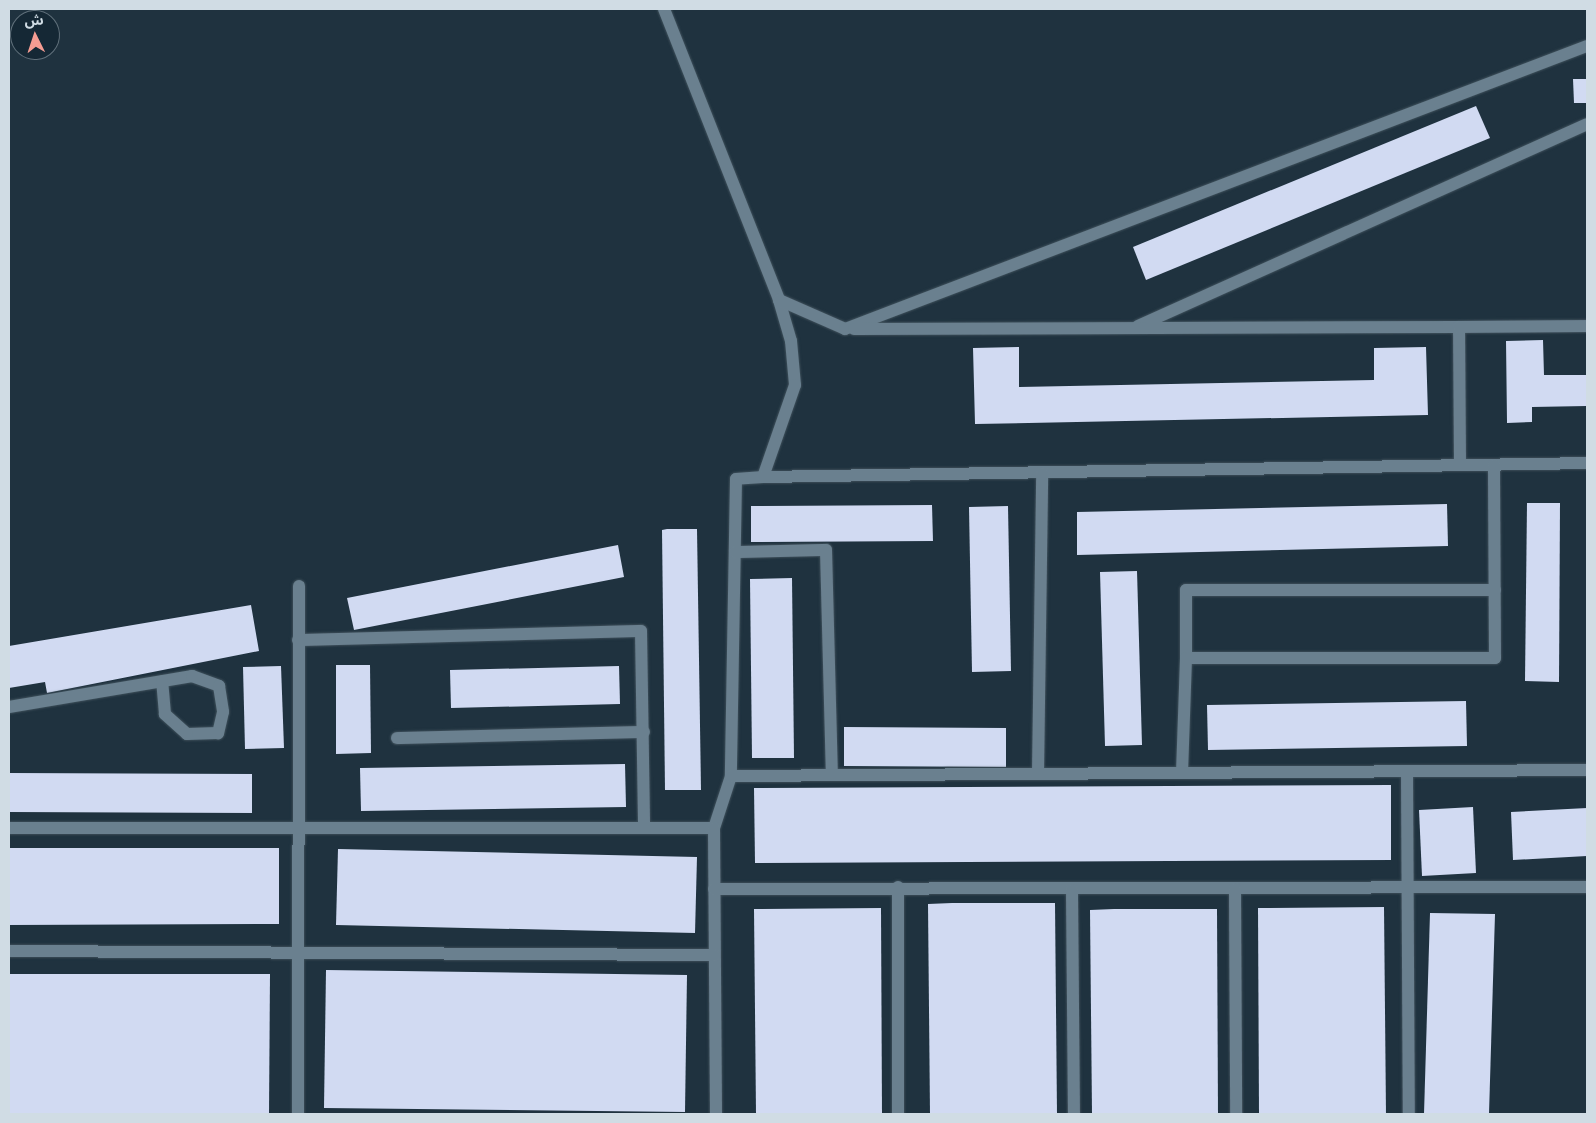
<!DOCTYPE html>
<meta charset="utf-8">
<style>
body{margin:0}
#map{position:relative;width:1596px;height:1123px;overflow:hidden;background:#1f323f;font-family:Figtree,"Noto Sans Arabic",sans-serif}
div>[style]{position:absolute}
.building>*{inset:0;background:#d1daf2}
.roads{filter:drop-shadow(0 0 1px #3f505b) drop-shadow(0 0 1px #3f505b)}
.minor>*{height:12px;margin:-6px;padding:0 6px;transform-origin:6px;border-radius:6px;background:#6a808f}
span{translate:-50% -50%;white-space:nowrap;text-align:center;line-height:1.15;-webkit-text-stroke:5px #152835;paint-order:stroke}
.frame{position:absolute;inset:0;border:10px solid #d0dce4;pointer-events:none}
.north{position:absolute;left:10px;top:10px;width:50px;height:50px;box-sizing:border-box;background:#152835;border:1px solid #60707b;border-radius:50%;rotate:356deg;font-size:14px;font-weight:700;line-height:20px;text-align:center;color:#d0dce4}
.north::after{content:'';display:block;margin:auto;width:18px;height:22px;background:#f59c92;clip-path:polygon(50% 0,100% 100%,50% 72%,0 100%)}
</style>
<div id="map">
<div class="building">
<div style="clip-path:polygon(1573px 79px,1587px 79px,1587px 103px,1574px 103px)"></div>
<div style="clip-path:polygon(1476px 106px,1490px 138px,1146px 280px,1133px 247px)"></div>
<div style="clip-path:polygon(1543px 340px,1544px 375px,1587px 375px,1587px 406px,1532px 407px,1532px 422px,1507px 423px,1506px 341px)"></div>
<div style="clip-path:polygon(1019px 347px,1019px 387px,1374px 380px,1374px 348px,1426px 347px,1428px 415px,975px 424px,973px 348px)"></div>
<div style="clip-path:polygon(1527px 503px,1560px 503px,1559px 682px,1525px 681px)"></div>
<div style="clip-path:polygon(1447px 504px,1448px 546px,1077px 555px,1077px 512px)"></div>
<div style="clip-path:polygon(932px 505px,933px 541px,751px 542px,751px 506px)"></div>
<div style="clip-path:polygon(1008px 506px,1011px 671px,972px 672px,969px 507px)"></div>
<div style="clip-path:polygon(667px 529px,697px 529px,701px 790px,665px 790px,662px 530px)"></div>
<div style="clip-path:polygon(618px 545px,624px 577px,354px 630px,347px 598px)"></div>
<div style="clip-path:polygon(1137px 571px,1142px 745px,1105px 746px,1100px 572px)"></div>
<div style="clip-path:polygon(792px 578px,794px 758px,752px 758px,750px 579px)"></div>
<div style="clip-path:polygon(251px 605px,259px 651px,47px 693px,45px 682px,9px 688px,9px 646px)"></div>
<div style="clip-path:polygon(336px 665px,370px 665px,371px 753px,336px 754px)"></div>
<div style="clip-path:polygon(281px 666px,284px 748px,245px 749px,243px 667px)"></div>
<div style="clip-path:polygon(619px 666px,620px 704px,451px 708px,450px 670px)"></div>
<div style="clip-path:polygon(1466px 701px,1467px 746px,1208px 750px,1207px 705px)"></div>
<div style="clip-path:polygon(844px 727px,1006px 728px,1006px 767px,844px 766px)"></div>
<div style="clip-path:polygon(625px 764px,626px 807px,361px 811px,360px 768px)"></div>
<div style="clip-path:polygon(9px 773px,252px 774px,252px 813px,9px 812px)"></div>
<div style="clip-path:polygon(1391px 785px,1391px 860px,755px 863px,754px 788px)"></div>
<div style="clip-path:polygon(1473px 807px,1476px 873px,1422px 876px,1419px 810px)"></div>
<div style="clip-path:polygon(1587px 808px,1587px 856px,1513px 860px,1511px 812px)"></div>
<div style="clip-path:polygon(9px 848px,279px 848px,279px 924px,9px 925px)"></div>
<div style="clip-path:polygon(338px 849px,697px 857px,695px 933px,336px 925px)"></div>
<div style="clip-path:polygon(952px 903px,1055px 903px,1057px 1114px,930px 1114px,928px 904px)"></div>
<div style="clip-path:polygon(1384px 907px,1386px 1114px,1259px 1114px,1258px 908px)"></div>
<div style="clip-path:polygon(881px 908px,882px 1114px,756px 1114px,754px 909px)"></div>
<div style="clip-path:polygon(1114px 909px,1217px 909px,1218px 1114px,1092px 1114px,1090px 910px)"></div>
<div style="clip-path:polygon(1430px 913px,1495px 914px,1489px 1114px,1424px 1114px)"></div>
<div style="clip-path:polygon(326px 970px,687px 975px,685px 1112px,324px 1108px)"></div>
<div style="clip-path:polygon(9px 974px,270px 974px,269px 1114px,9px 1114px)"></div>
</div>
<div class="roads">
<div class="minor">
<div style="left:664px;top:9px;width:313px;rotate:68.4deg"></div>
<div style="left:779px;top:300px;width:43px;rotate:73.7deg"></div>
<div style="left:791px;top:341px;width:44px;rotate:84.8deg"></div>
<div style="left:795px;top:385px;width:97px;rotate:109.2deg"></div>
<div style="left:763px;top:477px;width:27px;rotate:176deg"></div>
<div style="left:736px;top:479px;width:297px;rotate:91deg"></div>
<div style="left:731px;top:776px;width:55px;rotate:108.1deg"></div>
<div style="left:779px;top:300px;width:72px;rotate:23.7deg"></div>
<div style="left:845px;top:329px;width:794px;rotate:-20.88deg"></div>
<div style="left:1138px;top:326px;width:492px;rotate:-24.2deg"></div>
<div style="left:854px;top:329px;width:605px;rotate:-0.19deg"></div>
<div style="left:1460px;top:465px;width:138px;rotate:-90.4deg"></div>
<div style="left:1459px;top:327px;width:128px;rotate:-0.4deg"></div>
<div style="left:763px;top:477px;width:824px;rotate:-0.97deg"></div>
<div style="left:735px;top:552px;width:91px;rotate:-1.3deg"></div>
<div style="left:826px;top:550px;width:225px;rotate:88.5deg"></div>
<div style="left:298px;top:640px;width:343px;rotate:-1.5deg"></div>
<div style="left:641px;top:631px;width:196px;rotate:89.1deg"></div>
<div style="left:1186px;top:658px;width:68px;rotate:-90deg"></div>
<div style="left:1186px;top:590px;width:309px"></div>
<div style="left:9px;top:707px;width:186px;rotate:-9.6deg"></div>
<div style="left:192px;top:676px;width:29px;rotate:20deg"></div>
<div style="left:219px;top:686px;width:26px;rotate:81deg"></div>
<div style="left:223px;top:712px;width:22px;rotate:103deg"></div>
<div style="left:218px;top:733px;width:31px;rotate:178deg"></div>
<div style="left:187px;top:734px;width:30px;rotate:-138deg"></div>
<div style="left:165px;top:714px;width:33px;rotate:-95deg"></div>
<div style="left:397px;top:738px;width:247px;rotate:-1.4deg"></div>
<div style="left:1407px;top:771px;width:343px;rotate:89.7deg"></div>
<div style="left:1182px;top:773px;width:115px;rotate:-88deg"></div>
<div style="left:1186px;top:658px;width:309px"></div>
<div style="left:1495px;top:658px;width:193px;rotate:-90.3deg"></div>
<div style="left:1038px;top:774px;width:301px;rotate:-89.2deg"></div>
<div style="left:731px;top:776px;width:856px;rotate:-0.4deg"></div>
<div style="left:9px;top:828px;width:705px"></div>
<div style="left:714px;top:828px;width:286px;rotate:89.6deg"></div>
<div style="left:898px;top:887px;width:227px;rotate:90deg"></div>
<div style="left:714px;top:889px;width:873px;rotate:-0.13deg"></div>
<div style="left:1235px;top:889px;width:225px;rotate:89.7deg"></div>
<div style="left:1072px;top:890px;width:224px;rotate:89.5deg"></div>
<div style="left:9px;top:951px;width:705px;rotate:0.33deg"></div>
<div style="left:298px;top:1114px;width:528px;rotate:-89.89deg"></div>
</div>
</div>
<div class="frame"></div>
<div class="north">ش</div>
</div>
